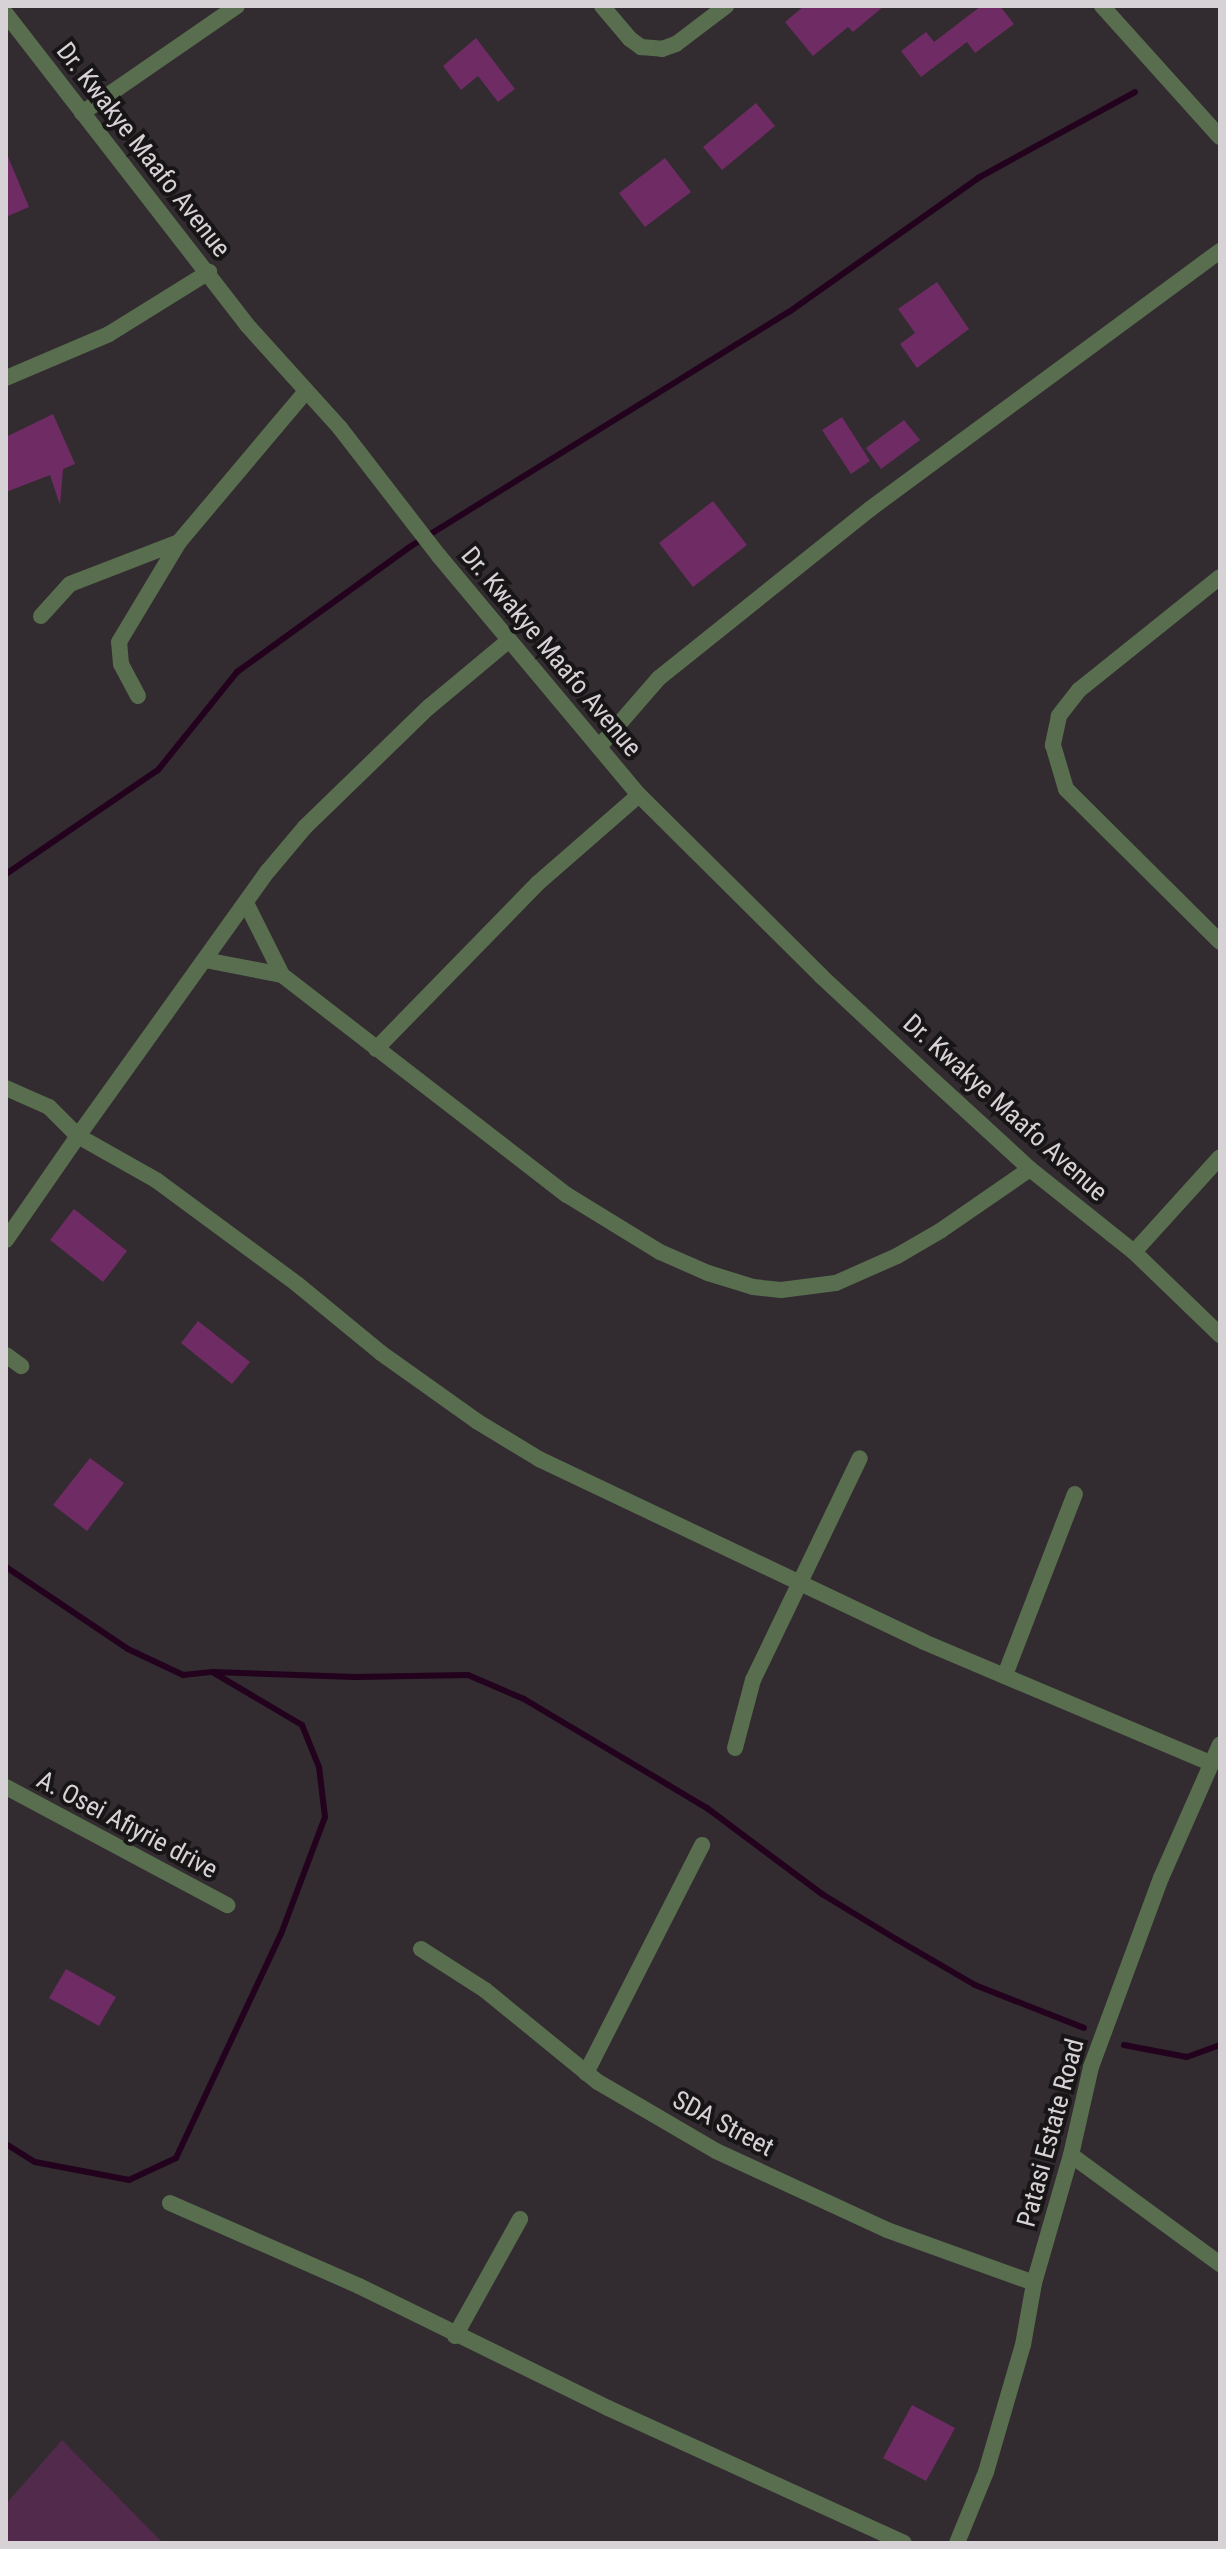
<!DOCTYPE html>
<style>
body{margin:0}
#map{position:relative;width:1226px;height:2549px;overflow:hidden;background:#322b30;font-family:"Roboto Condensed",sans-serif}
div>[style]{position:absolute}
.green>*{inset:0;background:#522a4b}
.stream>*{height:6px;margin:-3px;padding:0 3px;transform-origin:3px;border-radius:3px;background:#23021e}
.building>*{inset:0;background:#6f2c64}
.street>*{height:16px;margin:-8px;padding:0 8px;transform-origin:8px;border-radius:8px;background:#586e4f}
span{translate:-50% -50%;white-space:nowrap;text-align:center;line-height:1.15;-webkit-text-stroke:8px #181517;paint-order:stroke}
.street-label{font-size:26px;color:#d6d2d5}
.frame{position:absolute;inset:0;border:8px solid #d6d2d5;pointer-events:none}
</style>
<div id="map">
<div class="green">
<div style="clip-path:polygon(62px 2440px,163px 2543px,6px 2543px,6px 2504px)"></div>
</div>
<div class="stream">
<div style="left:6px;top:874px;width:184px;rotate:-34.4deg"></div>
<div style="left:158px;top:770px;width:126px;rotate:-51.1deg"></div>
<div style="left:237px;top:672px;width:211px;rotate:-35.9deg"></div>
<div style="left:408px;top:548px;width:448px;rotate:-31.8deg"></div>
<div style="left:789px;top:312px;width:232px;rotate:-35.3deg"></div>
<div style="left:978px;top:178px;width:179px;rotate:-28.7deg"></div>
<div style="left:6px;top:1567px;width:147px;rotate:33.9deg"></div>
<div style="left:128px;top:1649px;width:61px;rotate:25.3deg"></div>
<div style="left:183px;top:1675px;width:30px;rotate:-6deg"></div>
<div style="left:213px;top:1672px;width:142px;rotate:2deg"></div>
<div style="left:355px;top:1677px;width:113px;rotate:-1deg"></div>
<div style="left:468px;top:1675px;width:61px;rotate:23.2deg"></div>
<div style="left:524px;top:1699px;width:213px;rotate:30.8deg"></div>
<div style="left:707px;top:1808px;width:144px;rotate:36.8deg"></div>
<div style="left:822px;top:1894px;width:87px;rotate:31.3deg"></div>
<div style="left:896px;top:1939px;width:91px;rotate:30.2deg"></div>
<div style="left:975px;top:1985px;width:117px;rotate:21.5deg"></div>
<div style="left:1124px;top:2045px;width:64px;rotate:10.8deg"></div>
<div style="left:1187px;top:2057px;width:35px;rotate:-20deg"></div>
<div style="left:6px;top:2144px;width:34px;rotate:32deg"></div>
<div style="left:35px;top:2162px;width:96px;rotate:10.8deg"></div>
<div style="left:129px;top:2180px;width:52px;rotate:-25.1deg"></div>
<div style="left:176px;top:2158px;width:247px;rotate:-64.9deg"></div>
<div style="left:281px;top:1934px;width:125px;rotate:-69.4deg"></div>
<div style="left:325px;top:1817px;width:50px;rotate:-96.8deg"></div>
<div style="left:319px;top:1767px;width:45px;rotate:-112deg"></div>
<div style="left:302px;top:1725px;width:102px;rotate:-149.4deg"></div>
</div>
<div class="building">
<div style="clip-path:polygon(804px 6px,884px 6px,853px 32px,848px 27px,813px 56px,785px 22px)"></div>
<div style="clip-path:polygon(981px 6px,1000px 6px,1014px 24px,975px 53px,967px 42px,921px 77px,901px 51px,926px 32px,934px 42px)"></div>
<div style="clip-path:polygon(476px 38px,515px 89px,498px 102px,478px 76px,461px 90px,443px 66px)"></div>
<div style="clip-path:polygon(756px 103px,775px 126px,722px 170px,703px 147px)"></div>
<div style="clip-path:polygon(6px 152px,29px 207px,6px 217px)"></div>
<div style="clip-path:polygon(665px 158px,691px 192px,645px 227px,619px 193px)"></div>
<div style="clip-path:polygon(937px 282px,969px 329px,917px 368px,900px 344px,915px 333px,898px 309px)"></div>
<div style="clip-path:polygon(53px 414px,75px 464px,63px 469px,60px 505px,50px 475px,6px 492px,6px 437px)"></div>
<div style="clip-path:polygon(842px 417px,870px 461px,851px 474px,822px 430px)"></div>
<div style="clip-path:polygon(904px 420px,920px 440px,881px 469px,866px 448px)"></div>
<div style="clip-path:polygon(713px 501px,747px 545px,693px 587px,659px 543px)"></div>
<div style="clip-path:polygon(74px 1209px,127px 1251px,103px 1282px,50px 1240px)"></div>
<div style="clip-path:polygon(198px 1321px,250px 1362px,232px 1384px,181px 1343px)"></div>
<div style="clip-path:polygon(90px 1458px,124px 1483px,87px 1531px,53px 1505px)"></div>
<div style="clip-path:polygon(66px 1969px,116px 1997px,99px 2026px,49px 1998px)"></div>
<div style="clip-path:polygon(912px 2405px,955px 2428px,926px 2481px,883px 2458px)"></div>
</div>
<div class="street">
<div style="left:602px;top:6px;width:43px;rotate:49.7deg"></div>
<div style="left:630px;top:39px;width:14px;rotate:36deg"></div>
<div style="left:641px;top:47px;width:21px;rotate:5deg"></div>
<div style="left:662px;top:49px;width:15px;rotate:-20deg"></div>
<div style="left:676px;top:44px;width:63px;rotate:-37.2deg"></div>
<div style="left:1102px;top:6px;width:176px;rotate:48deg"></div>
<div style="left:6px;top:14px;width:393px;rotate:52.2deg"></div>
<div style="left:247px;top:325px;width:139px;rotate:47.9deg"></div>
<div style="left:340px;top:428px;width:162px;rotate:52.3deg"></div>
<div style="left:439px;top:556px;width:312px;rotate:50.1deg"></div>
<div style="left:639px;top:795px;width:257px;rotate:44.8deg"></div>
<div style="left:821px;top:976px;width:154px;rotate:42.9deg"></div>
<div style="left:934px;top:1081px;width:130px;rotate:42.5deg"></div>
<div style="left:1030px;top:1169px;width:133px;rotate:38.6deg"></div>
<div style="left:1134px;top:1252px;width:120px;rotate:44deg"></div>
<div style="left:82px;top:113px;width:188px;rotate:-34.6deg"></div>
<div style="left:6px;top:378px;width:112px;rotate:-23.1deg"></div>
<div style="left:109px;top:334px;width:118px;rotate:-31.8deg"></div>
<div style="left:1220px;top:577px;width:181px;rotate:141.3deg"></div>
<div style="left:1079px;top:690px;width:33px;rotate:128deg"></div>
<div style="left:1059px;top:716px;width:30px;rotate:102deg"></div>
<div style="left:1053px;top:745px;width:46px;rotate:73.5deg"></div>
<div style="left:1066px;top:789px;width:217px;rotate:44.8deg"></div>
<div style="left:41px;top:616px;width:43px;rotate:-47.8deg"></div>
<div style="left:70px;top:584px;width:117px;rotate:-21.1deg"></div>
<div style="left:179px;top:542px;width:197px;rotate:-49.9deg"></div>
<div style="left:138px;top:696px;width:36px;rotate:-118deg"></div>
<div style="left:121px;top:664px;width:22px;rotate:-95deg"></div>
<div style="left:119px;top:642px;width:117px;rotate:-59deg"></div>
<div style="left:599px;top:747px;width:91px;rotate:-49deg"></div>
<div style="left:659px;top:678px;width:270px;rotate:-38.7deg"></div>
<div style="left:870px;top:509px;width:435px;rotate:-36.4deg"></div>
<div style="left:246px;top:903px;width:80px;rotate:63.4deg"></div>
<div style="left:282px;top:975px;width:360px;rotate:37.7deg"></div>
<div style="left:567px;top:1195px;width:109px;rotate:31.5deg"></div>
<div style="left:660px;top:1252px;width:52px;rotate:23.6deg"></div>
<div style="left:708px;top:1273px;width:47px;rotate:17.3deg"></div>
<div style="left:753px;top:1287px;width:28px;rotate:6deg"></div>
<div style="left:781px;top:1290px;width:55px;rotate:-7.3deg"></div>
<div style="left:836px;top:1283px;width:67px;rotate:-23.9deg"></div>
<div style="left:897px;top:1256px;width:50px;rotate:-30.2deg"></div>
<div style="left:940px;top:1231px;width:109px;rotate:-34.6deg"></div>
<div style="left:205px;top:960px;width:78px;rotate:11deg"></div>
<div style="left:376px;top:1049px;width:232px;rotate:-45.7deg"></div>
<div style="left:538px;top:883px;width:134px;rotate:-41.1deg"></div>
<div style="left:6px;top:1088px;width:47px;rotate:23.8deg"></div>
<div style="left:49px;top:1107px;width:41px;rotate:45deg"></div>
<div style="left:78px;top:1136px;width:326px;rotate:-54.4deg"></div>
<div style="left:268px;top:871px;width:57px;rotate:-49.9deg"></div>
<div style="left:305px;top:827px;width:173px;rotate:-44.1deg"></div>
<div style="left:429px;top:707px;width:104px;rotate:-39.9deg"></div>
<div style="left:6px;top:1240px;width:126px;rotate:-55.3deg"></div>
<div style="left:78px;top:1136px;width:90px;rotate:29.4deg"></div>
<div style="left:156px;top:1180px;width:175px;rotate:36.4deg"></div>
<div style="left:297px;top:1284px;width:109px;rotate:39.4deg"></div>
<div style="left:381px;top:1353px;width:119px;rotate:35.4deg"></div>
<div style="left:478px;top:1422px;width:71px;rotate:31.2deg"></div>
<div style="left:539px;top:1459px;width:426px;rotate:25.4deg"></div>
<div style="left:924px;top:1642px;width:311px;rotate:22.9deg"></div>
<div style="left:1134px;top:1252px;width:128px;rotate:-47.8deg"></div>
<div style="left:6px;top:1355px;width:19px;rotate:36deg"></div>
<div style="left:1005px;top:1675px;width:194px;rotate:-68.9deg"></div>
<div style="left:735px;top:1748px;width:70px;rotate:-75.2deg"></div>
<div style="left:753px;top:1680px;width:246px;rotate:-64.3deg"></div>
<div style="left:6px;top:1787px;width:251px;rotate:28.1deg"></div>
<div style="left:421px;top:1949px;width:76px;rotate:32.6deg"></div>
<div style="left:485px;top:1990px;width:146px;rotate:39.2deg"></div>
<div style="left:598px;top:2082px;width:137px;rotate:30.3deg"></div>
<div style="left:716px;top:2151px;width:188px;rotate:24.8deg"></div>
<div style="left:887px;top:2230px;width:156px;rotate:19.8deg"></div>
<div style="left:586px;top:2073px;width:256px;rotate:-63deg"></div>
<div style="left:1071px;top:2155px;width:185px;rotate:36.2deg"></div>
<div style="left:170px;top:2203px;width:206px;rotate:23.7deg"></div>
<div style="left:359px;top:2286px;width:277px;rotate:26.1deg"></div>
<div style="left:608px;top:2408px;width:325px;rotate:24.5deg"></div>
<div style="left:455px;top:2336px;width:134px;rotate:-60.9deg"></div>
<div style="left:957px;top:2543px;width:77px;rotate:-67.8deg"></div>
<div style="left:986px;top:2472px;width:132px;rotate:-73.8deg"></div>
<div style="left:1023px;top:2345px;width:63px;rotate:-79.9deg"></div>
<div style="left:1034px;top:2283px;width:133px;rotate:-73.9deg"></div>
<div style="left:1071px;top:2155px;width:90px;rotate:-77.2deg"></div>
<div style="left:1091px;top:2067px;width:202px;rotate:-69.7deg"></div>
<div style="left:1161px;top:1878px;width:146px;rotate:-66.2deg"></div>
</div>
<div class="street-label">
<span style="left:143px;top:150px;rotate:52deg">Dr. Kwakye Maafo Avenue</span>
<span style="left:551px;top:652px;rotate:50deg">Dr. Kwakye Maafo Avenue</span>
<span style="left:1005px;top:1108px;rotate:42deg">Dr. Kwakye Maafo Avenue</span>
<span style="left:127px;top:1825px;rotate:28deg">A. Osei Afiyrie drive</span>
<span style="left:723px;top:2124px;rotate:28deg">SDA Street</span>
<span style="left:1051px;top:2133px;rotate:-75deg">Patasi Estate Road</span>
</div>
<div class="frame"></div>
</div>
